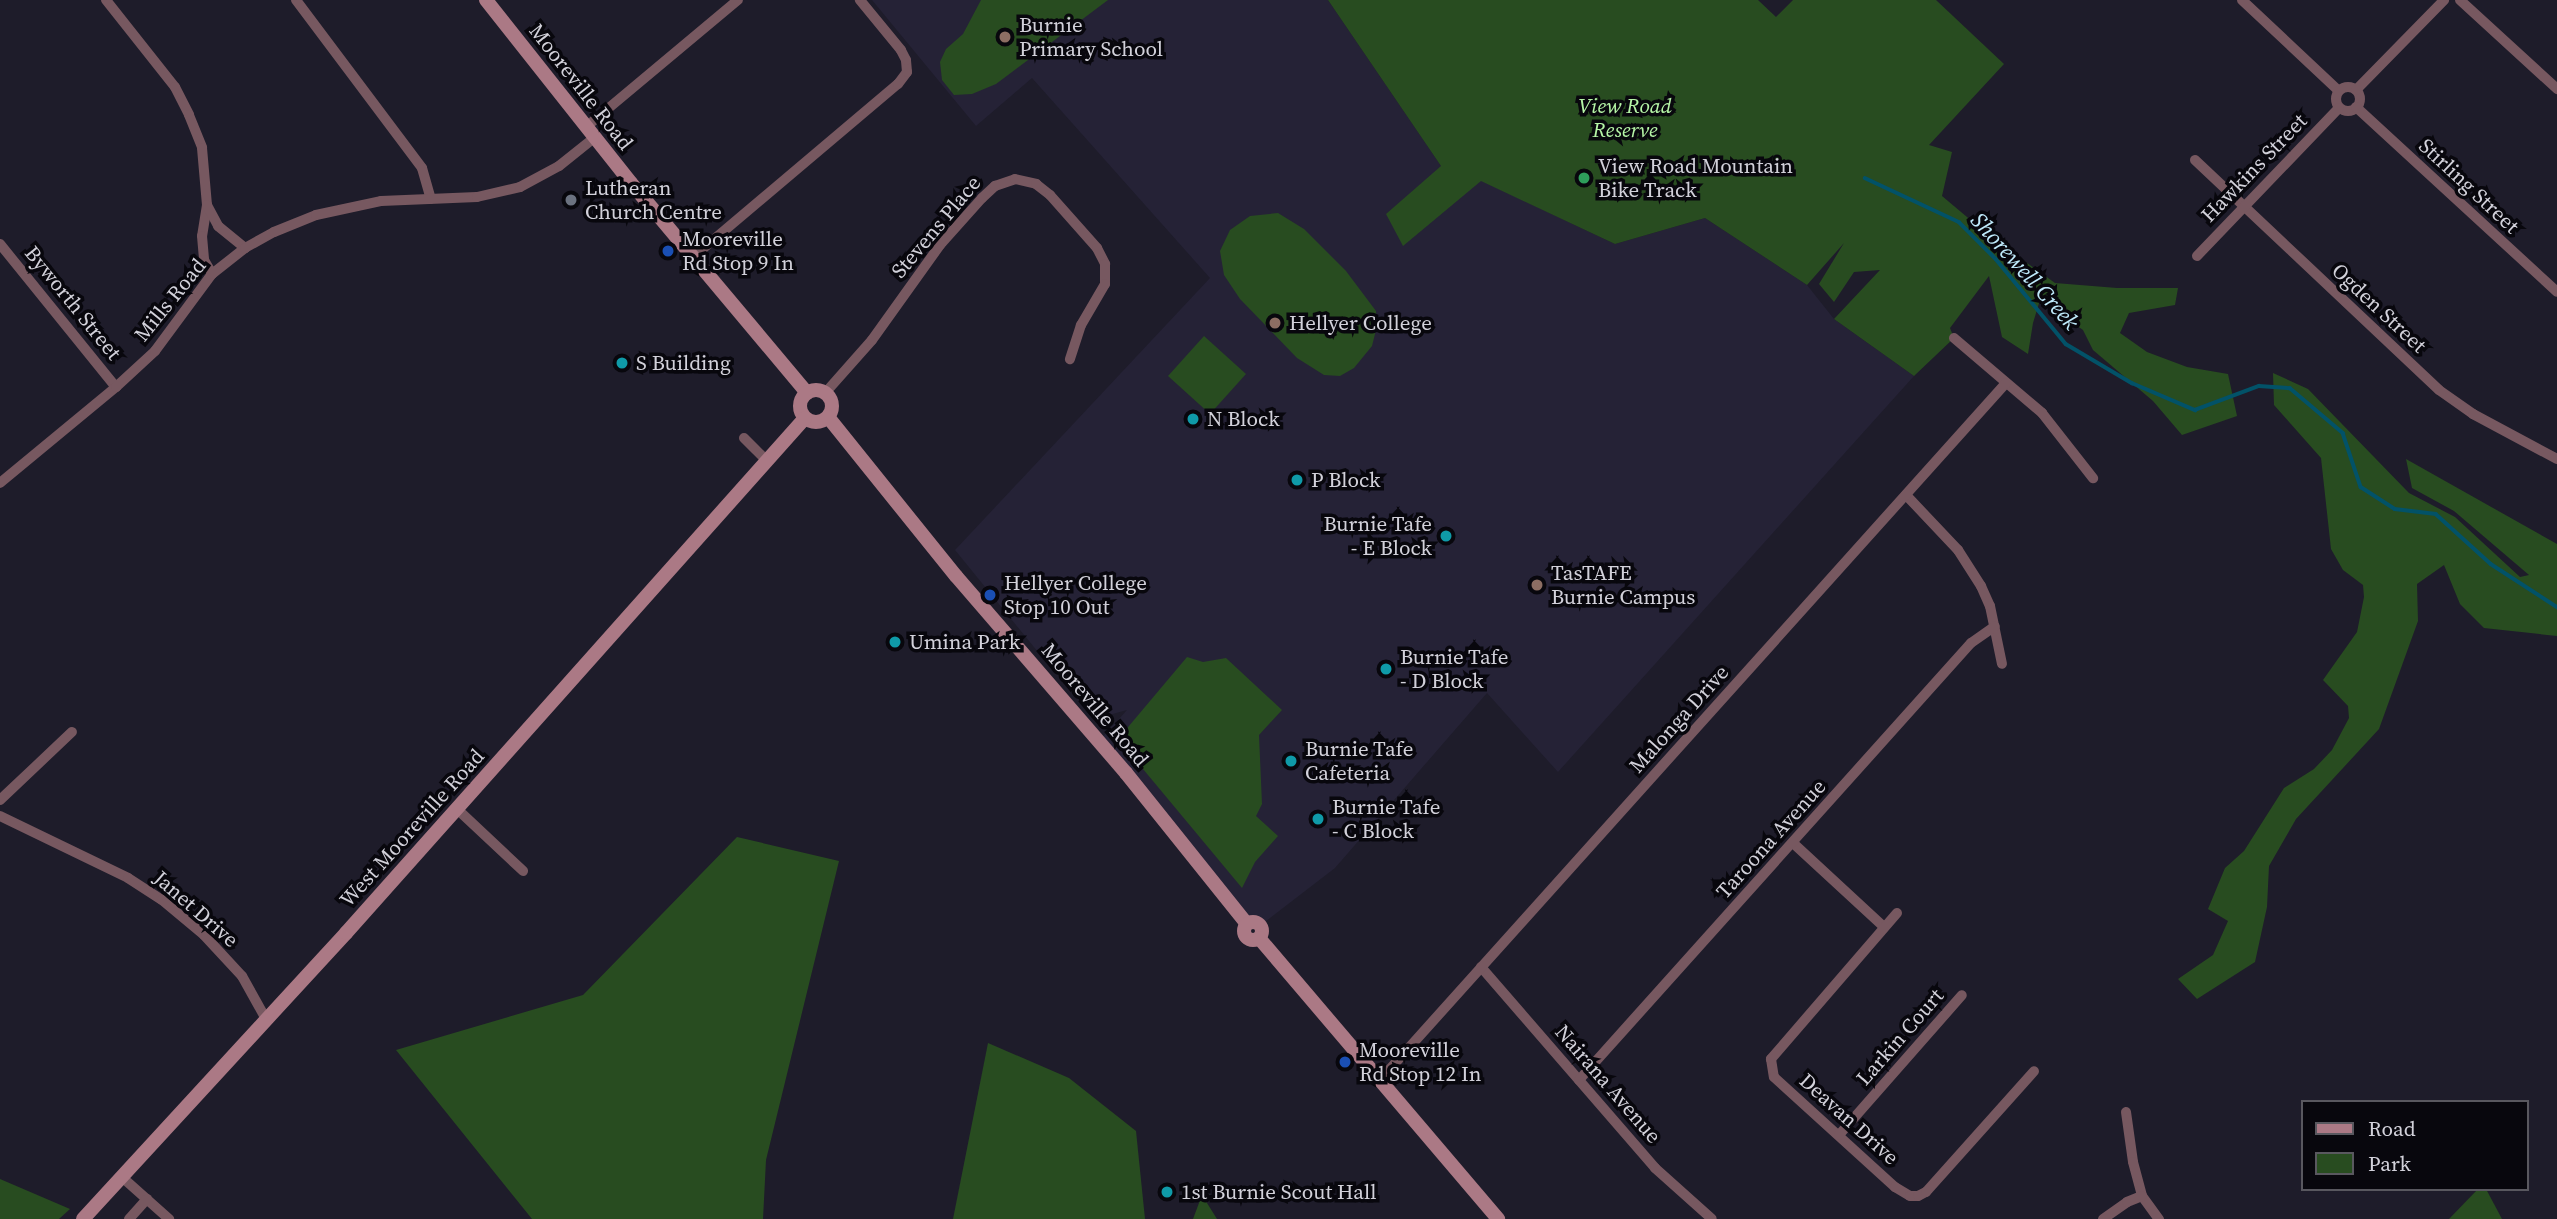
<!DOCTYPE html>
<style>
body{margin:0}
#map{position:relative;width:2557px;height:1219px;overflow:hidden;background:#1e1c2a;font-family:"Source Serif 4",serif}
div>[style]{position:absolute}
.built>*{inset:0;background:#252236}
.green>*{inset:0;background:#284c20}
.stream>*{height:3.5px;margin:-1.75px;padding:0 1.75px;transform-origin:1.75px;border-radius:1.75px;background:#025268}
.street>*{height:10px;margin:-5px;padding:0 5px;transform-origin:5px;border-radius:5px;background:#775860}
.street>.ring{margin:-5px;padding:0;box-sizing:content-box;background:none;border:10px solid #775860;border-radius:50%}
.secondary>*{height:14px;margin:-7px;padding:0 7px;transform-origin:7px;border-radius:7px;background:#ab7985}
.secondary>.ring{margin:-7px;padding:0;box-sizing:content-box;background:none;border:14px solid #ab7985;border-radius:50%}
.dots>*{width:19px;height:19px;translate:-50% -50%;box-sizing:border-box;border:4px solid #08070d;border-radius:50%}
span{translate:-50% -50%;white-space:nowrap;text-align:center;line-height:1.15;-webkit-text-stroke:7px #08070d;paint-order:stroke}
.poi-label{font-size:21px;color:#d2d1da}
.left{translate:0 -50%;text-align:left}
.right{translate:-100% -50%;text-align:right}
.street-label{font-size:21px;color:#d2d1da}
.park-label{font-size:21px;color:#b6f6a7;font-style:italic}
.water-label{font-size:23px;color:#bfeafb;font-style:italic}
.legend{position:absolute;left:2301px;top:1100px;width:228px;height:91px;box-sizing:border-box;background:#08070d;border:2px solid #59585f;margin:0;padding:9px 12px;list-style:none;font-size:21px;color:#d2d1da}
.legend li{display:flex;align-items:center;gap:14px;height:35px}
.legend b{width:35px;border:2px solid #59585f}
</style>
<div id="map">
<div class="built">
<div style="clip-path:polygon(872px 0,1328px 0,1452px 182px,1474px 177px,1615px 244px,1705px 218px,1807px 285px,1834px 319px,1914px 376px,1558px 772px,1487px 693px,1335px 868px,1261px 925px,1250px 922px,1099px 741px,1127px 710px,1109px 715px,1051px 668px,955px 550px,1210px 278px,1032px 78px,976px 126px)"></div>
</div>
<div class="green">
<div style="clip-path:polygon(981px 0,1108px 0,996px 84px,972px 94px,954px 95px,942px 80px,940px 62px,946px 49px,963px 34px)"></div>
<div style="clip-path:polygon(1328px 0,1758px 0,1776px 17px,1793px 0,1936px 0,2004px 64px,1929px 145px,1952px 152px,1942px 196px,1992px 238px,2055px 283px,2117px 288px,2178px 288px,2175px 305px,2129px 313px,2120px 333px,2147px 352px,2187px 367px,2228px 374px,2237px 416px,2182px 435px,2153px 401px,2093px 350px,2083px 330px,2040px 300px,2033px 323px,2028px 354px,2002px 337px,1989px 276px,1950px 328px,1954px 338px,1914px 376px,1834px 319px,1880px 270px,1854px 272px,1834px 302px,1819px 284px,1844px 243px,1807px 285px,1705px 218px,1615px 244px,1481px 181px,1403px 246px,1386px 214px,1441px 166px)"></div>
<div style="clip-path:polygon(1278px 213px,1304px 229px,1346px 271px,1376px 311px,1377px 326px,1372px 346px,1354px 368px,1340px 376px,1324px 375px,1297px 358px,1240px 299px,1224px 275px,1220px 251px,1230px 230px,1250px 216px)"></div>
<div style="clip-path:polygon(1204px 336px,1246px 374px,1210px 414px,1168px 376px)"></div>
<div style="clip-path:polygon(2273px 373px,2308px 389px,2409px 493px,2455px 517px,2520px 577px,2529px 575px,2454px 511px,2412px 488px,2406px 459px,2557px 544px,2557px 636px,2484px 628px,2460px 604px,2444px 565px,2417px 584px,2418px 621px,2379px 729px,2296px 819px,2269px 866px,2267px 907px,2255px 962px,2197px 999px,2178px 979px,2213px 955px,2228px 921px,2208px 909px,2225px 868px,2244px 851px,2284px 788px,2314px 769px,2332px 750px,2349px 718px,2348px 706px,2323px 680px,2357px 632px,2364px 597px,2363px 585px,2343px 570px,2331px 549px,2321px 458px,2274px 405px)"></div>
<div style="clip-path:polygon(1187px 657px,1203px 662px,1226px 658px,1282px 710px,1259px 735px,1262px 804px,1256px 816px,1278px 836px,1255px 862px,1242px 888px,1118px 739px)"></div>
<div style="clip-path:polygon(737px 837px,839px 861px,766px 1160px,763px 1219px,532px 1219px,396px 1050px,583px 995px)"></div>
<div style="clip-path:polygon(988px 1043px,1069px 1078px,1136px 1131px,1145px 1219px,953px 1219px)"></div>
<div style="clip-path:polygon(0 1179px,70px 1209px,59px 1219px,0 1219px)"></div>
<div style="clip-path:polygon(2478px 1189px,2486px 1189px,2502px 1219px,2449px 1219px)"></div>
<div style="clip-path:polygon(1202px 1195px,1217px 1219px,1193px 1219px)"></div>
</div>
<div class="stream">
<div style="left:1865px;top:178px;width:104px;rotate:25.1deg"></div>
<div style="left:1959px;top:222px;width:52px;rotate:45deg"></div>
<div style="left:1996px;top:259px;width:110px;rotate:50.5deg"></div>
<div style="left:2066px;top:344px;width:77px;rotate:30.6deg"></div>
<div style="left:2132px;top:383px;width:69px;rotate:23.2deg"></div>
<div style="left:2195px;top:410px;width:68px;rotate:-20.6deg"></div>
<div style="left:2259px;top:386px;width:31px;rotate:4deg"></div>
<div style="left:2290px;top:388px;width:70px;rotate:40.3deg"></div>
<div style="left:2343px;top:433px;width:57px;rotate:71.6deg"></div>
<div style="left:2361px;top:487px;width:40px;rotate:32.9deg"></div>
<div style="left:2395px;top:509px;width:41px;rotate:7deg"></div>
<div style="left:2436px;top:514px;width:74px;rotate:42.3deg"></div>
<div style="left:2491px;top:564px;width:79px;rotate:33.1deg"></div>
</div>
<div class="street">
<div style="left:106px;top:0;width:111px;rotate:51.6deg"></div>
<div style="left:175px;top:87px;width:31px;rotate:63deg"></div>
<div style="left:189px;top:115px;width:35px;rotate:68deg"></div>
<div style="left:202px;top:148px;width:57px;rotate:85deg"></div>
<div style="left:207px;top:205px;width:31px;rotate:99deg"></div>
<div style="left:202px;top:236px;width:24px;rotate:85deg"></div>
<div style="left:204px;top:260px;width:16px;rotate:60deg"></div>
<div style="left:296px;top:0;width:210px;rotate:53.1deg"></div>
<div style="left:422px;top:168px;width:32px;rotate:74deg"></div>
<div style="left:2242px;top:0;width:132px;rotate:43.2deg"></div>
<div style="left:2460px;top:0;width:132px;rotate:42.5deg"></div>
<div class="ring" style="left:2336px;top:87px;width:14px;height:14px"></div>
<div style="left:2356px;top:90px;width:126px;rotate:-45.6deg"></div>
<div style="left:2356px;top:107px;width:273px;rotate:42.6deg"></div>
<div style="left:586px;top:127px;width:198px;rotate:-39.9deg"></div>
<div style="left:2195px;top:160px;width:335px;rotate:43.3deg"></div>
<div style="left:2439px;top:390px;width:42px;rotate:35.2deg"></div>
<div style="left:2473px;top:414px;width:95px;rotate:28.2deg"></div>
<div style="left:207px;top:205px;width:24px;rotate:62deg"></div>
<div style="left:218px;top:226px;width:35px;rotate:39deg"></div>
<div style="left:0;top:244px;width:184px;rotate:51deg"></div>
<div style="left:2197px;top:256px;width:205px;rotate:-46.2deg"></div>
<div style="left:693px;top:257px;width:268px;rotate:-40.2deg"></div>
<div style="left:898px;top:84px;width:15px;rotate:-53deg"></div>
<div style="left:907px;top:72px;width:12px;rotate:-95deg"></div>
<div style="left:906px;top:60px;width:11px;rotate:-117deg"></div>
<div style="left:901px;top:50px;width:65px;rotate:-129.4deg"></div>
<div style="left:1954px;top:338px;width:116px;rotate:40.4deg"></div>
<div style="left:2042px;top:413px;width:83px;rotate:51.9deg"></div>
<div style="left:826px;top:392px;width:69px;rotate:-48.5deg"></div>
<div style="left:872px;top:340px;width:117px;rotate:-54.4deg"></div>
<div style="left:940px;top:245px;width:63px;rotate:-48.2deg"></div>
<div style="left:982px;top:198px;width:18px;rotate:-43deg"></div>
<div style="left:995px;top:186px;width:21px;rotate:-19deg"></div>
<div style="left:1015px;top:179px;width:22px;rotate:13deg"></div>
<div style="left:1036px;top:184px;width:18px;rotate:38deg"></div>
<div style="left:1050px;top:195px;width:71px;rotate:48.4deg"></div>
<div style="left:1097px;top:248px;width:18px;rotate:63deg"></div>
<div style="left:1105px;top:264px;width:20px;rotate:90deg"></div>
<div style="left:1105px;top:284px;width:48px;rotate:120.3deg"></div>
<div style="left:1081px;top:325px;width:36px;rotate:108deg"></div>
<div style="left:744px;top:438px;width:33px;rotate:45deg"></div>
<div style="left:0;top:483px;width:151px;rotate:-39.6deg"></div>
<div style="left:116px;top:387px;width:53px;rotate:-42.7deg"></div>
<div style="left:155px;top:351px;width:96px;rotate:-53.5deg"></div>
<div style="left:212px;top:274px;width:42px;rotate:-38.2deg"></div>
<div style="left:245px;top:248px;width:33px;rotate:-29deg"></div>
<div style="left:274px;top:232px;width:45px;rotate:-22deg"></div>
<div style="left:316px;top:215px;width:66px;rotate:-12.2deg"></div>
<div style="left:381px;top:201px;width:96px;rotate:-2.4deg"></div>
<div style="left:477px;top:197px;width:44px;rotate:-13.1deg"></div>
<div style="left:520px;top:187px;width:44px;rotate:-28.3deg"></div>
<div style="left:559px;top:166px;width:45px;rotate:-38.7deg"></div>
<div style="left:1906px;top:495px;width:76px;rotate:46.6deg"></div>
<div style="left:1958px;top:550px;width:43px;rotate:57.4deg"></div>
<div style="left:1981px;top:586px;width:22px;rotate:66deg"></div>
<div style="left:1990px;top:606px;width:59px;rotate:78.3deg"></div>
<div style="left:0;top:800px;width:99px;rotate:-43.4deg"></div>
<div style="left:456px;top:808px;width:92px;rotate:43.2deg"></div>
<div style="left:0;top:816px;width:142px;rotate:25.8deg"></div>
<div style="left:128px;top:878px;width:40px;rotate:32.9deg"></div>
<div style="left:162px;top:900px;width:55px;rotate:39.8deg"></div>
<div style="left:204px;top:935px;width:56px;rotate:47.2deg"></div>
<div style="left:242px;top:976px;width:51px;rotate:60.9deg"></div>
<div style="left:1793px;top:843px;width:124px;rotate:42.7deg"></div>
<div style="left:1897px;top:913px;width:193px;rotate:130.8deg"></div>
<div style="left:1771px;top:1059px;width:18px;rotate:81deg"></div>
<div style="left:1774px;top:1077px;width:164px;rotate:42.3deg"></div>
<div style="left:1895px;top:1187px;width:17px;rotate:31deg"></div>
<div style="left:1910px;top:1196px;width:8px"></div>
<div style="left:1918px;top:1196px;width:9px;rotate:-27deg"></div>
<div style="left:1926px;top:1192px;width:162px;rotate:-48.2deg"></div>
<div style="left:1481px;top:967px;width:266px;rotate:49.1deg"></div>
<div style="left:1655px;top:1168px;width:76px;rotate:41.8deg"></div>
<div style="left:1380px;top:1080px;width:937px;rotate:-48.07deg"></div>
<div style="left:1579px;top:1080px;width:587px;rotate:-48.11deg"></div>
<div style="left:1971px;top:643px;width:29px;rotate:-35deg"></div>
<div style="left:2126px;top:1112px;width:50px;rotate:82deg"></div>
<div style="left:2133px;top:1162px;width:35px;rotate:75deg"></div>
<div style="left:2142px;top:1196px;width:29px;rotate:54deg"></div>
<div style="left:1839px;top:1135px;width:186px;rotate:-48.7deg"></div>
<div style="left:123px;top:1178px;width:62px;rotate:41.7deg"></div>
<div style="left:129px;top:1219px;width:27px;rotate:-48deg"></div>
<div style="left:2103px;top:1219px;width:29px;rotate:-35deg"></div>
<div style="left:2127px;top:1202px;width:16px;rotate:-22deg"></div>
</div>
<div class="secondary">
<div style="left:486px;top:0;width:233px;rotate:51.6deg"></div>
<div style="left:631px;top:183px;width:274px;rotate:50deg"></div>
<div class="ring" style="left:800px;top:390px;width:18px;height:18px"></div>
<div style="left:828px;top:417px;width:204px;rotate:51.2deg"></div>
<div style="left:956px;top:576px;width:260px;rotate:49.2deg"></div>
<div style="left:1126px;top:773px;width:193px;rotate:51.3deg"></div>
<div class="ring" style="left:1244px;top:922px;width:4px;height:4px"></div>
<div style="left:1259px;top:938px;width:369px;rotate:49.6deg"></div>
<div style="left:83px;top:1219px;width:389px;rotate:-47.4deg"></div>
<div style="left:346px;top:933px;width:690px;rotate:-48.29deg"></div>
</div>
<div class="dots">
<div style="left:1005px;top:37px;background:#8d6e63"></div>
<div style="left:1584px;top:178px;background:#2e9e5b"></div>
<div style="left:571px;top:200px;background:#6b7280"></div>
<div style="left:668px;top:251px;background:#1a4fb4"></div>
<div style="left:1275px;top:323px;background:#8d6e63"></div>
<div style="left:622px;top:363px;background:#0f9aa8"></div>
<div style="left:1193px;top:419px;background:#0f9aa8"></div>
<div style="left:1297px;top:480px;background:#0f9aa8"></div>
<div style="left:1446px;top:536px;background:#0f9aa8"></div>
<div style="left:1537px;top:585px;background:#8d6e63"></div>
<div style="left:990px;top:595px;background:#1a4fb4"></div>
<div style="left:895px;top:642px;background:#0f9aa8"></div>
<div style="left:1386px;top:669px;background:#0f9aa8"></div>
<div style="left:1291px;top:761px;background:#0f9aa8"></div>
<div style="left:1318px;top:819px;background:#0f9aa8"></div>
<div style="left:1345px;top:1062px;background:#1a4fb4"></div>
<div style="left:1167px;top:1192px;background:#0f9aa8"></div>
</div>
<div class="poi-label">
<span class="left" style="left:1019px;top:37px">Burnie<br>Primary School</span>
<span class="left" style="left:1598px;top:178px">View Road Mountain<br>Bike Track</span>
<span class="left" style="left:585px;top:200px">Lutheran<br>Church Centre</span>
<span class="left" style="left:682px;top:251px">Mooreville<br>Rd Stop 9 In</span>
<span class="left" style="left:1289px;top:323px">Hellyer College</span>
<span class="left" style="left:636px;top:363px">S Building</span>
<span class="left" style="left:1207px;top:419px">N Block</span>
<span class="left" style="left:1311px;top:480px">P Block</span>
<span class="right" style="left:1432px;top:536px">Burnie Tafe<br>- E Block</span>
<span class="left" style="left:1551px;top:585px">TasTAFE<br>Burnie Campus</span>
<span class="left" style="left:1004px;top:595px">Hellyer College<br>Stop 10 Out</span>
<span class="left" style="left:909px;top:642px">Umina Park</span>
<span class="left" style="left:1400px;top:669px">Burnie Tafe<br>- D Block</span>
<span class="left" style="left:1305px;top:761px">Burnie Tafe<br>Cafeteria</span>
<span class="left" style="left:1332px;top:819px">Burnie Tafe<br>- C Block</span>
<span class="left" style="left:1359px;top:1062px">Mooreville<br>Rd Stop 12 In</span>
<span class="left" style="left:1181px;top:1192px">1st Burnie Scout Hall</span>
</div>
<div class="street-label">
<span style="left:581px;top:87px;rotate:52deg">Mooreville Road</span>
<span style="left:2254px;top:168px;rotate:-46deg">Hawkins Street</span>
<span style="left:2469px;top:186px;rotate:43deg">Stirling Street</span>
<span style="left:936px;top:227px;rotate:-50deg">Stevens Place</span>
<span style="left:170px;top:300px;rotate:-51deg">Mills Road</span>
<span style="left:73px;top:303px;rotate:51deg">Byworth Street</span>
<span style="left:2379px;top:308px;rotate:43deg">Ogden Street</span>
<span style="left:1095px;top:705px;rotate:50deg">Mooreville Road</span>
<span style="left:1679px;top:719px;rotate:-48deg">Malonga Drive</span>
<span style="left:412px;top:828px;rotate:-48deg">West Mooreville Road</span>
<span style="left:1771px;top:839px;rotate:-48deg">Taroona Avenue</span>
<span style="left:196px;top:909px;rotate:41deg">Janet Drive</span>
<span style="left:1900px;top:1037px;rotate:-49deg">Larkin Court</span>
<span style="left:1608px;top:1084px;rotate:49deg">Nairana Avenue</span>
<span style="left:1849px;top:1119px;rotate:42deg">Deavan Drive</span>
</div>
<div class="park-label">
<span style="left:1625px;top:118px">View Road<br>Reserve</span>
</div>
<div class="water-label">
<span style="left:2025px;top:271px;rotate:48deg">Shorewell Creek</span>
</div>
<ul class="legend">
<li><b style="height:9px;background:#ab7985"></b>Road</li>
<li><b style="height:19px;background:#284c20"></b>Park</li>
</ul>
</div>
